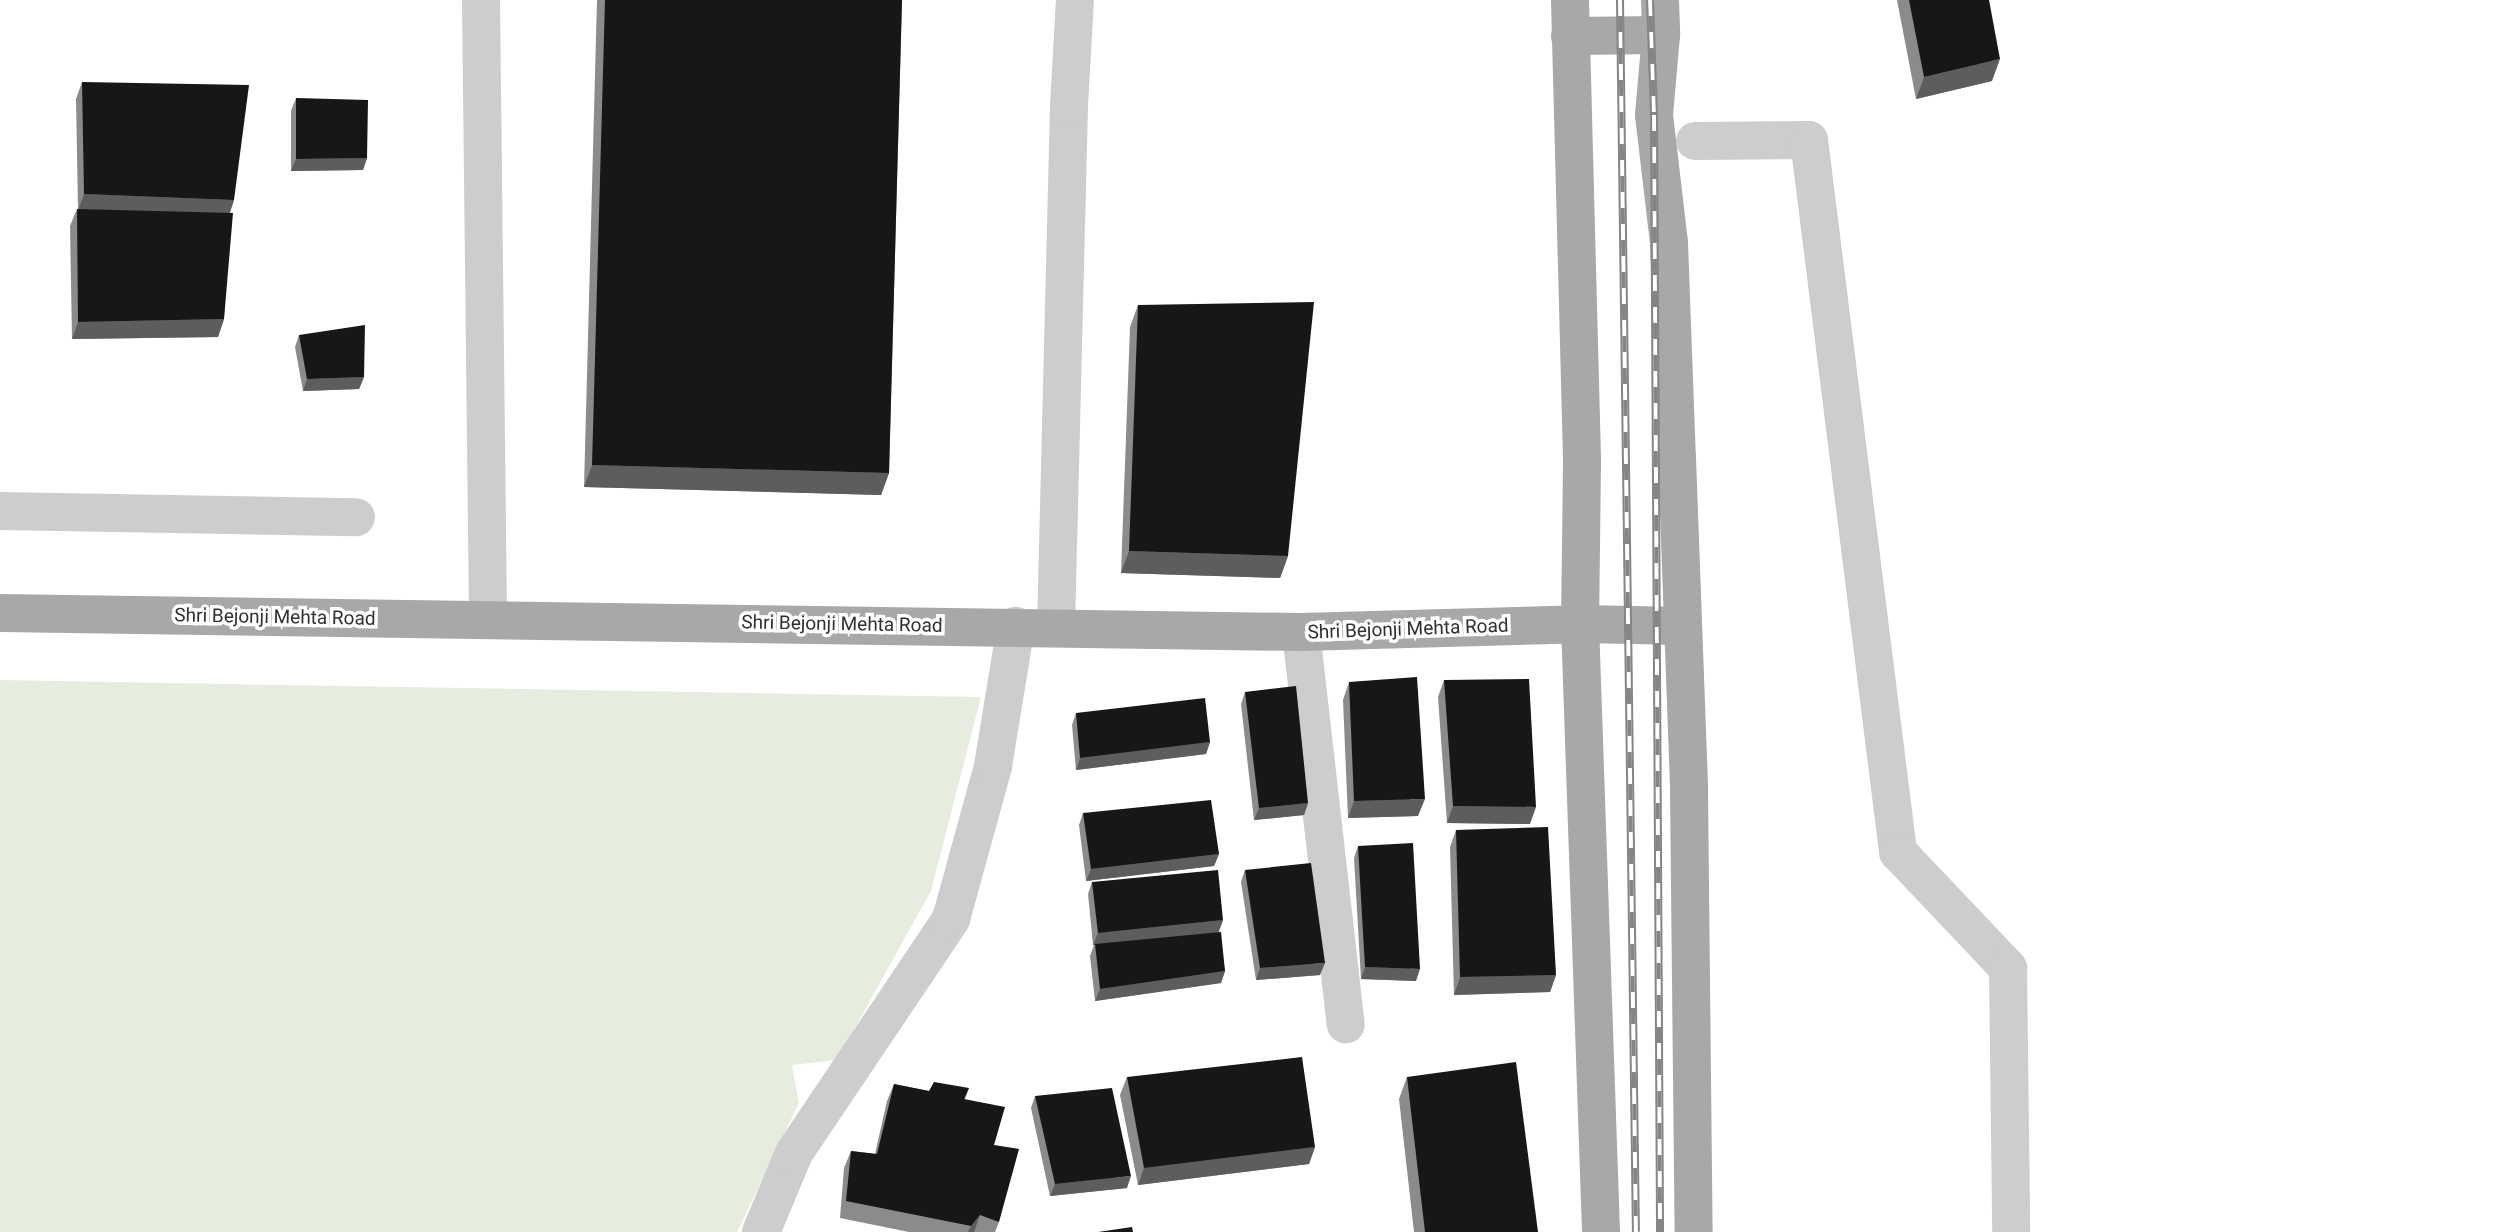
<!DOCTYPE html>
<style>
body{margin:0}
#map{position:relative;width:2501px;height:1232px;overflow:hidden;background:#fff;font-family:Roboto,sans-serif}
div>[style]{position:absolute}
.green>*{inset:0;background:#e6edde}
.minor>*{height:38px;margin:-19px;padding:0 19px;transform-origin:19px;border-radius:19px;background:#cdcdcd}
.major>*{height:38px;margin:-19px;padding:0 19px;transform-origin:19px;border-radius:19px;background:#a8a8a8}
.rail>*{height:8px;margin-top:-4px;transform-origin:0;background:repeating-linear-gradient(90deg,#fff 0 16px,#858585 0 32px);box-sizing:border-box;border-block:2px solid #858585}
.wall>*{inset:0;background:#8b8b8b}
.shaded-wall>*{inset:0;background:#5d5d5d}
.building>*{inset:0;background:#171717}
span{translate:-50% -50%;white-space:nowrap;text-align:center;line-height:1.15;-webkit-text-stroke:7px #fff;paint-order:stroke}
.street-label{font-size:19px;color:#303030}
</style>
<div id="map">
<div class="green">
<div style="clip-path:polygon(0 680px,981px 697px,931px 891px,837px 1060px,792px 1065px,799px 1103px,737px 1232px,0 1232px)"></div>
</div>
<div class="minor">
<div style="left:481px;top:0;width:620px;rotate:89.35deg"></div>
<div style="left:1695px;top:141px;width:114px;rotate:-0.5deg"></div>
<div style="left:1809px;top:140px;width:718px;rotate:82.87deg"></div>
<div style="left:1898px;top:852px;width:160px;rotate:46.5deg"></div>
<div style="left:2008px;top:968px;width:264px;rotate:89.3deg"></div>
<div style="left:0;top:511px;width:356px;rotate:1deg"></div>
<div style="left:1056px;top:627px;width:521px;rotate:-88.57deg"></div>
<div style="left:1069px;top:106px;width:106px;rotate:-86.8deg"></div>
<div style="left:1301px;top:632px;width:395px;rotate:83.5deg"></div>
<div style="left:761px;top:1232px;width:86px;rotate:-67.3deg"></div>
<div style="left:794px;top:1153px;width:282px;rotate:-56.1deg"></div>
<div style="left:951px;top:919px;width:159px;rotate:-74.6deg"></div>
<div style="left:993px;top:766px;width:142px;rotate:-80.7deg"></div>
</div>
<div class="major">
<div style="left:1570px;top:0;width:463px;rotate:88.5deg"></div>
<div style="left:1582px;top:463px;width:161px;rotate:90.7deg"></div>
<div style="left:1580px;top:624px;width:608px;rotate:88.02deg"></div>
<div style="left:1660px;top:0;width:35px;rotate:88deg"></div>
<div style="left:1661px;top:35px;width:80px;rotate:95deg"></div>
<div style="left:1654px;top:115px;width:129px;rotate:83.3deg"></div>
<div style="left:1669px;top:243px;width:215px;rotate:87.9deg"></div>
<div style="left:1677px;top:458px;width:332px;rotate:87.9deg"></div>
<div style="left:1689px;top:790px;width:442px;rotate:89.4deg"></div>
<div style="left:1570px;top:36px;width:91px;rotate:-0.6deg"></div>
<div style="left:0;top:613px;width:1301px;rotate:0.84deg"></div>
<div style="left:1301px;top:632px;width:279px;rotate:-1.6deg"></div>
<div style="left:1580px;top:624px;width:103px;rotate:1.1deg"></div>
</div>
<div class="rail">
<div style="left:1620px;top:0;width:1232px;rotate:89.26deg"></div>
<div style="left:1650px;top:0;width:115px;rotate:88deg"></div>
<div style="left:1654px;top:115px;width:1117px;rotate:89.69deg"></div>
</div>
<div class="wall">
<div style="clip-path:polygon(597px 0,902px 0,889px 473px,881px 495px,584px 487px)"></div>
<div style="clip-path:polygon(1897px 0,1989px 0,1992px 81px,1916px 99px)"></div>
<div style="clip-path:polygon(82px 82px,234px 200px,230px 213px,224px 319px,218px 337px,72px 339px,70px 226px,77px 209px,78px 209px,76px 99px)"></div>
<div style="clip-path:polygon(296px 98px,367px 158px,363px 170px,291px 171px,291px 111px)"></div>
<div style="clip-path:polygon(1138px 305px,1288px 556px,1280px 578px,1121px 573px,1130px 327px)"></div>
<div style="clip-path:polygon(299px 335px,364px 377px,359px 389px,303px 391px,295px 347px)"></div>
<div style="clip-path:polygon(1444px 680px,1530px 824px,1447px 823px,1438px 697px)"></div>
<div style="clip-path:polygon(1349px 682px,1418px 816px,1348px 818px,1343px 700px)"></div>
<div style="clip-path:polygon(1245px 692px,1308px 803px,1304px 815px,1254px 820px,1241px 704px)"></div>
<div style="clip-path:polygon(1076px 713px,1210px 742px,1206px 754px,1076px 770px,1072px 725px)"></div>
<div style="clip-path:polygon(1083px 813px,1219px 854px,1214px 866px,1086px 881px,1079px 825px)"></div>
<div style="clip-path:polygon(1456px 830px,1556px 975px,1550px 992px,1454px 995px,1450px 847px)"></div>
<div style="clip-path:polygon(1358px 846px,1416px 981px,1361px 979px,1354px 858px)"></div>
<div style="clip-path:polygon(1245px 870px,1320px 975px,1256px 980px,1241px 882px)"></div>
<div style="clip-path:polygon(1092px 882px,1223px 920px,1219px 932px,1225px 971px,1221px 983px,1095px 1001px,1090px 956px,1094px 945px,1093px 945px,1088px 894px)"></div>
<div style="clip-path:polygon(1127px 1077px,1315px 1147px,1309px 1164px,1138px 1185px,1120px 1095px)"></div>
<div style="clip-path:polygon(1407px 1077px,1538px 1232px,1414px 1232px,1399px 1099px)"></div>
<div style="clip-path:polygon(894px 1084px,929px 1091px,969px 1088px,965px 1099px,994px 1145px,999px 1222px,995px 1232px,909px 1232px,840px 1218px,844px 1168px,851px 1151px,875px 1154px,887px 1101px)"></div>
<div style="clip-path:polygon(1035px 1096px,1127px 1188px,1050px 1196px,1031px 1108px)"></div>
</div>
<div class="shaded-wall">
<div style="clip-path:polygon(2000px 59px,1992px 81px,1916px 99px,1924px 77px)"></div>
<div style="clip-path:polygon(367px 158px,363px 170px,291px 171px,296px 159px)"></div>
<div style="clip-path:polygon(84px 194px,234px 200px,228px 217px,78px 211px)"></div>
<div style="clip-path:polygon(224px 319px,218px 337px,72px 339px,78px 322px)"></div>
<div style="clip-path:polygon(364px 377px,359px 389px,303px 391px,307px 379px)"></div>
<div style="clip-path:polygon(592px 465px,889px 473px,881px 495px,584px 487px)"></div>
<div style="clip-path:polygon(1129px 551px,1288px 556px,1280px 578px,1121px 573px)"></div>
<div style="clip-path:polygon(1210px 742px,1206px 754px,1076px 770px,1080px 758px)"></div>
<div style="clip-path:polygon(1425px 799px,1418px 816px,1348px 818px,1354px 801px)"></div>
<div style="clip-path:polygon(1308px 803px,1304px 815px,1254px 820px,1259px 808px)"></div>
<div style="clip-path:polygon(1453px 806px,1536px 807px,1530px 824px,1447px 823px)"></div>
<div style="clip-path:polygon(1219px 854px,1214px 866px,1086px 881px,1091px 869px)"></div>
<div style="clip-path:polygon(1223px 920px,1218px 933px,1093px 945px,1098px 933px)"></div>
<div style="clip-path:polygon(1325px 963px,1320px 975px,1256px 980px,1260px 968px)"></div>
<div style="clip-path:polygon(1365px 967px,1420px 969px,1416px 981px,1361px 979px)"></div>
<div style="clip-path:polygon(1225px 971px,1221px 983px,1095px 1001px,1100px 989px)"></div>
<div style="clip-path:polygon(1556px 975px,1550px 992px,1454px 995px,1460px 977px)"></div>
<div style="clip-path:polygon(1315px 1147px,1309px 1164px,1138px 1185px,1144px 1168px)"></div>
<div style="clip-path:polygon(1131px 1176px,1127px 1188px,1050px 1196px,1055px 1184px)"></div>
<div style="clip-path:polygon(980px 1215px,974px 1232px,968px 1232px,971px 1226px)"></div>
</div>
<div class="building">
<div style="clip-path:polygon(605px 0,902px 0,889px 473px,592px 465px)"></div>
<div style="clip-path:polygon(1909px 0,1989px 0,2000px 59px,1924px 77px)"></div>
<div style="clip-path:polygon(82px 82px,249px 85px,234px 200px,84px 194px)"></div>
<div style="clip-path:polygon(296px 98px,368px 100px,367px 158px,296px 159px)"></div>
<div style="clip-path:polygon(77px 209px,233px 213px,224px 319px,78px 322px)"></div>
<div style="clip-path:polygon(1314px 302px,1288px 556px,1129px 551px,1138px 305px)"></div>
<div style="clip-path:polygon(365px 325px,364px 377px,307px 379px,299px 335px)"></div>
<div style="clip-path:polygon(1417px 677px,1425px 799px,1354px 801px,1349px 682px)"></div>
<div style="clip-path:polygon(1529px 679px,1536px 807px,1453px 806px,1444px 680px)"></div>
<div style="clip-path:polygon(1296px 686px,1308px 803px,1259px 808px,1245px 692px)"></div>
<div style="clip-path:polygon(1205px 698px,1210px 742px,1080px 758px,1076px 713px)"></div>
<div style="clip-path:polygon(1211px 800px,1219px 854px,1091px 869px,1083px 813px)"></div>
<div style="clip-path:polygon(1548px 827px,1556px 975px,1460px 977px,1456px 830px)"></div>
<div style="clip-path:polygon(1413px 843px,1420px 969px,1365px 967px,1358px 846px)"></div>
<div style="clip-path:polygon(1311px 863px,1325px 963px,1260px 968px,1245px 870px)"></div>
<div style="clip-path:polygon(1218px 870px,1223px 920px,1098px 933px,1092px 882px)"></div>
<div style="clip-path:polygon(1221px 932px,1225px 971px,1100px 989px,1095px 944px)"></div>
<div style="clip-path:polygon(1302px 1057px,1315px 1147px,1144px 1168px,1127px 1077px)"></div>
<div style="clip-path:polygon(1516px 1062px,1538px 1232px,1425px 1232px,1407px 1077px)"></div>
<div style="clip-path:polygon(934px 1082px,969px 1088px,964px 1099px,1005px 1107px,994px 1145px,1019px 1149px,999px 1222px,980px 1215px,971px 1226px,846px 1201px,851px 1151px,877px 1154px,894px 1084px,929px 1091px)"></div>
<div style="clip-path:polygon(1112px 1088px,1131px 1176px,1055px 1184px,1035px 1096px)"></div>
<div style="clip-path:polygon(1132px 1227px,1133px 1232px,1098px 1232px)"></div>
</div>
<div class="street-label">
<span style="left:275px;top:617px;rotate:1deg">Shri Bejonji Mehta Road</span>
<span style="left:842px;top:624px;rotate:1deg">Shri Bejonji Mehta Road</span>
<span style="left:1408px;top:629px;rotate:-2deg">Shri Bejonji Mehta Road</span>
</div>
</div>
